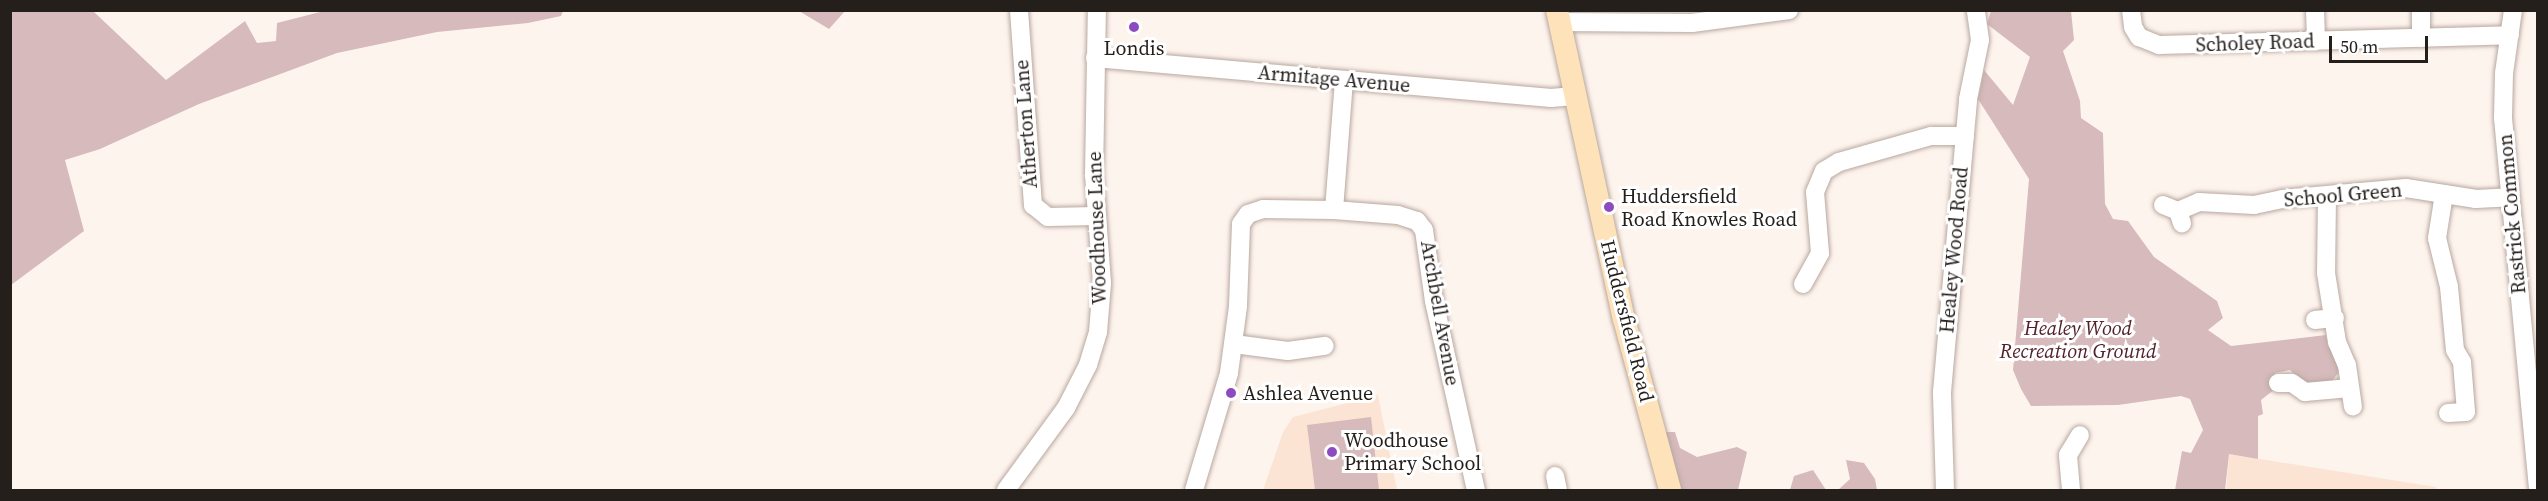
<!DOCTYPE html>
<style>
body{margin:0}
#map{position:relative;width:2548px;height:501px;overflow:hidden;background:#fef4ee;font-family:"Source Serif 4",serif}
div>[style]{position:absolute}
.built>*{inset:0;background:#fce4d5}
.green>*{inset:0;background:#d6babc}
.roads{filter:drop-shadow(0 0 2px #b8a89e) drop-shadow(0 0 2px #b8a89e)}
.minor>*{height:18px;margin:-9px;padding:0 9px;transform-origin:9px;border-radius:9px;background:#fff}
.major>*{height:22px;margin:-11px;padding:0 11px;transform-origin:11px;border-radius:11px;background:#fee2b9}
.dots>*{width:16px;height:16px;translate:-50% -50%;box-sizing:border-box;border:3px solid #fff;border-radius:50%}
span{translate:-50% -50%;white-space:nowrap;text-align:center;line-height:1.15;-webkit-text-stroke:6px #fff;paint-order:stroke}
.street-label{font-size:20px;color:#251f1c}
.poi-label{font-size:20px;color:#251f1c}
.left{translate:0 -50%;text-align:left}
.park-label{font-size:20px;color:#512128;font-style:italic}
.frame{position:absolute;inset:0;border:12px solid #251f1c;pointer-events:none}
.scale{position:absolute;left:2329px;top:36px;width:99px;height:27px;box-sizing:border-box;border:3px solid #251f1c;border-top:0;padding-left:8px;font-size:18px;line-height:21px;white-space:nowrap;color:#251f1c;-webkit-text-stroke:4px #fff;paint-order:stroke}
</style>
<div id="map">
<div class="built">
<div style="clip-path:polygon(1378px 395px,1397px 490px,1263px 490px,1283px 432px,1293px 417px)"></div>
<div style="clip-path:polygon(2229px 454px,2436px 487px,2435px 490px,2226px 490px)"></div>
</div>
<div class="green">
<div style="clip-path:polygon(11px 10px,93px 11px,166px 80px,245px 21px,257px 43px,276px 41px,277px 23px,324px 11px,563px 11px,561px 16px,528px 23px,437px 32px,337px 53px,199px 104px,100px 149px,65px 160px,84px 231px,11px 285px)"></div>
<div style="clip-path:polygon(799px 11px,845px 11px,829px 29px)"></div>
<div style="clip-path:polygon(1991px 11px,2071px 11px,2074px 40px,2063px 51px,2080px 101px,2081px 118px,2103px 133px,2105px 204px,2113px 219px,2128px 221px,2154px 257px,2217px 301px,2223px 318px,2208px 330px,2231px 346px,2326px 335px,2328px 347px,2336px 348px,2339px 372px,2332px 381px,2303px 383px,2290px 370px,2275px 373px,2275px 389px,2261px 400px,2263px 414px,2258px 416px,2258px 459px,2229px 454px,2225px 490px,2175px 490px,2182px 451px,2191px 453px,2203px 430px,2190px 399px,2181px 396px,2118px 405px,2031px 406px,2021px 389px,2013px 370px,2029px 179px,1978px 99px,1984px 70px,2013px 105px,2030px 57px,1987px 24px)"></div>
<div style="clip-path:polygon(1371px 417px,1379px 490px,1315px 490px,1307px 425px)"></div>
<div style="clip-path:polygon(1665px 432px,1675px 432px,1680px 448px,1697px 457px,1737px 447px,1747px 452px,1738px 490px,1678px 490px)"></div>
<div style="clip-path:polygon(1846px 460px,1864px 463px,1875px 479px,1877px 490px,1838px 490px,1850px 479px)"></div>
<div style="clip-path:polygon(1813px 470px,1826px 490px,1790px 490px,1794px 476px)"></div>
</div>
<div class="roads">
<div class="minor">
<div style="left:1019px;top:10px;width:196px;rotate:85.9deg"></div>
<div style="left:1033px;top:205px;width:19px;rotate:39deg"></div>
<div style="left:1048px;top:217px;width:48px;rotate:-1.2deg"></div>
<div style="left:2131px;top:10px;width:17px;rotate:83deg"></div>
<div style="left:2133px;top:27px;width:12px;rotate:59deg"></div>
<div style="left:2139px;top:37px;width:22px;rotate:22deg"></div>
<div style="left:2159px;top:45px;width:351px;rotate:-1.6deg"></div>
<div style="left:2315px;top:10px;width:31px;rotate:88deg"></div>
<div style="left:2421px;top:10px;width:28px;rotate:90deg"></div>
<div style="left:2513px;top:10px;width:64px;rotate:98.1deg"></div>
<div style="left:2504px;top:73px;width:45px;rotate:91.3deg"></div>
<div style="left:2503px;top:118px;width:374px;rotate:84.6deg"></div>
<div style="left:1559px;top:22px;width:133px;rotate:0.4deg"></div>
<div style="left:1692px;top:23px;width:98px;rotate:-7.6deg"></div>
<div style="left:1095px;top:58px;width:458px;rotate:5deg"></div>
<div style="left:1551px;top:98px;width:23px;rotate:-5deg"></div>
<div style="left:2444px;top:194px;width:45px;rotate:99deg"></div>
<div style="left:2437px;top:238px;width:50px;rotate:76.2deg"></div>
<div style="left:2449px;top:287px;width:63px;rotate:84.6deg"></div>
<div style="left:2455px;top:350px;width:14px;rotate:60deg"></div>
<div style="left:2462px;top:362px;width:50px;rotate:85.4deg"></div>
<div style="left:2466px;top:412px;width:18px;rotate:177deg"></div>
<div style="left:2327px;top:196px;width:77px;rotate:90.7deg"></div>
<div style="left:2326px;top:273px;width:70px;rotate:80.9deg"></div>
<div style="left:2337px;top:342px;width:25px;rotate:67deg"></div>
<div style="left:2347px;top:365px;width:42px;rotate:81.9deg"></div>
<div style="left:2163px;top:205px;width:16px;rotate:22deg"></div>
<div style="left:2178px;top:211px;width:13px;rotate:72deg"></div>
<div style="left:1334px;top:210px;width:64px;rotate:4.5deg"></div>
<div style="left:1398px;top:215px;width:20px;rotate:18deg"></div>
<div style="left:1417px;top:221px;width:11px;rotate:52deg"></div>
<div style="left:1424px;top:230px;width:72px;rotate:82deg"></div>
<div style="left:1434px;top:301px;width:194px;rotate:77.5deg"></div>
<div style="left:2178px;top:211px;width:23px;rotate:-23deg"></div>
<div style="left:2199px;top:202px;width:55px;rotate:3.1deg"></div>
<div style="left:2254px;top:205px;width:29px;rotate:-12deg"></div>
<div style="left:2282px;top:199px;width:124px;rotate:-5.1deg"></div>
<div style="left:2406px;top:188px;width:71px;rotate:8.9deg"></div>
<div style="left:2476px;top:199px;width:34px;rotate:-3deg"></div>
<div style="left:1803px;top:284px;width:35px;rotate:-61deg"></div>
<div style="left:1820px;top:253px;width:61px;rotate:-94.7deg"></div>
<div style="left:1815px;top:192px;width:23px;rotate:-67deg"></div>
<div style="left:1824px;top:171px;width:17px;rotate:-31deg"></div>
<div style="left:1839px;top:162px;width:96px;rotate:-15.8deg"></div>
<div style="left:1931px;top:136px;width:34px"></div>
<div style="left:2315px;top:320px;width:20px;rotate:-6deg"></div>
<div style="left:1234px;top:344px;width:54px;rotate:7.4deg"></div>
<div style="left:1288px;top:351px;width:37px;rotate:-8deg"></div>
<div style="left:2278px;top:383px;width:14px"></div>
<div style="left:2292px;top:383px;width:16px;rotate:35deg"></div>
<div style="left:2305px;top:392px;width:45px;rotate:-5.1deg"></div>
<div style="left:1555px;top:476px;width:14px;rotate:78deg"></div>
<div style="left:1006px;top:490px;width:102px;rotate:-53.8deg"></div>
<div style="left:1066px;top:408px;width:48px;rotate:-62.9deg"></div>
<div style="left:1088px;top:365px;width:34px;rotate:-73deg"></div>
<div style="left:1098px;top:332px;width:49px;rotate:-85.3deg"></div>
<div style="left:1102px;top:283px;width:108px;rotate:-94.2deg"></div>
<div style="left:1094px;top:175px;width:165px;rotate:-89deg"></div>
<div style="left:1194px;top:490px;width:122px;rotate:-73.3deg"></div>
<div style="left:1229px;top:373px;width:68px;rotate:-82.3deg"></div>
<div style="left:1238px;top:306px;width:82px;rotate:-87.9deg"></div>
<div style="left:1241px;top:224px;width:12px;rotate:-55deg"></div>
<div style="left:1248px;top:214px;width:16px;rotate:-18deg"></div>
<div style="left:1263px;top:209px;width:71px;rotate:0.8deg"></div>
<div style="left:1334px;top:210px;width:130px;rotate:-85.6deg"></div>
<div style="left:1945px;top:490px;width:98px;rotate:-91.8deg"></div>
<div style="left:1942px;top:392px;width:294px;rotate:-84.9deg"></div>
<div style="left:1968px;top:99px;width:60px;rotate:-78.5deg"></div>
<div style="left:1980px;top:40px;width:30px;rotate:-98deg"></div>
<div style="left:2071px;top:490px;width:35px;rotate:-95deg"></div>
<div style="left:2068px;top:455px;width:23px;rotate:-59deg"></div>
</div>
<div class="major">
<div style="left:1557px;top:10px;width:316px;rotate:77.8deg"></div>
<div style="left:1624px;top:319px;width:177px;rotate:74.9deg"></div>
</div>
</div>
<div class="dots">
<div style="left:1134px;top:27px;background:#8d4bc0"></div>
<div style="left:1609px;top:207px;background:#8d4bc0"></div>
<div style="left:1231px;top:393px;background:#8d4bc0"></div>
<div style="left:1332px;top:452px;background:#8d4bc0"></div>
</div>
<div class="street-label">
<span style="left:2255px;top:43px;rotate:-2deg">Scholey Road</span>
<span style="left:1334px;top:79px;rotate:5deg">Armitage Avenue</span>
<span style="left:1026px;top:124px;rotate:-94deg">Atherton Lane</span>
<span style="left:2343px;top:195px;rotate:-5deg">School Green</span>
<span style="left:2512px;top:214px;rotate:-95deg">Rastrick Common</span>
<span style="left:1097px;top:228px;rotate:-92deg">Woodhouse Lane</span>
<span style="left:1954px;top:250px;rotate:-85deg">Healey Wood Road</span>
<span style="left:1440px;top:313px;rotate:80deg">Archbell Avenue</span>
<span style="left:1627px;top:321px;rotate:76deg">Huddersfield Road</span>
</div>
<div class="poi-label">
<span style="left:1134px;top:48px">Londis</span>
<span class="left" style="left:1621px;top:208px">Huddersfield<br>Road Knowles Road</span>
<span class="left" style="left:1243px;top:393px">Ashlea Avenue</span>
<span class="left" style="left:1344px;top:452px">Woodhouse<br>Primary School</span>
</div>
<div class="park-label">
<span style="left:2078px;top:340px">Healey Wood<br>Recreation Ground</span>
</div>
<div class="frame"></div>
<div class="scale">50 m</div>
</div>
